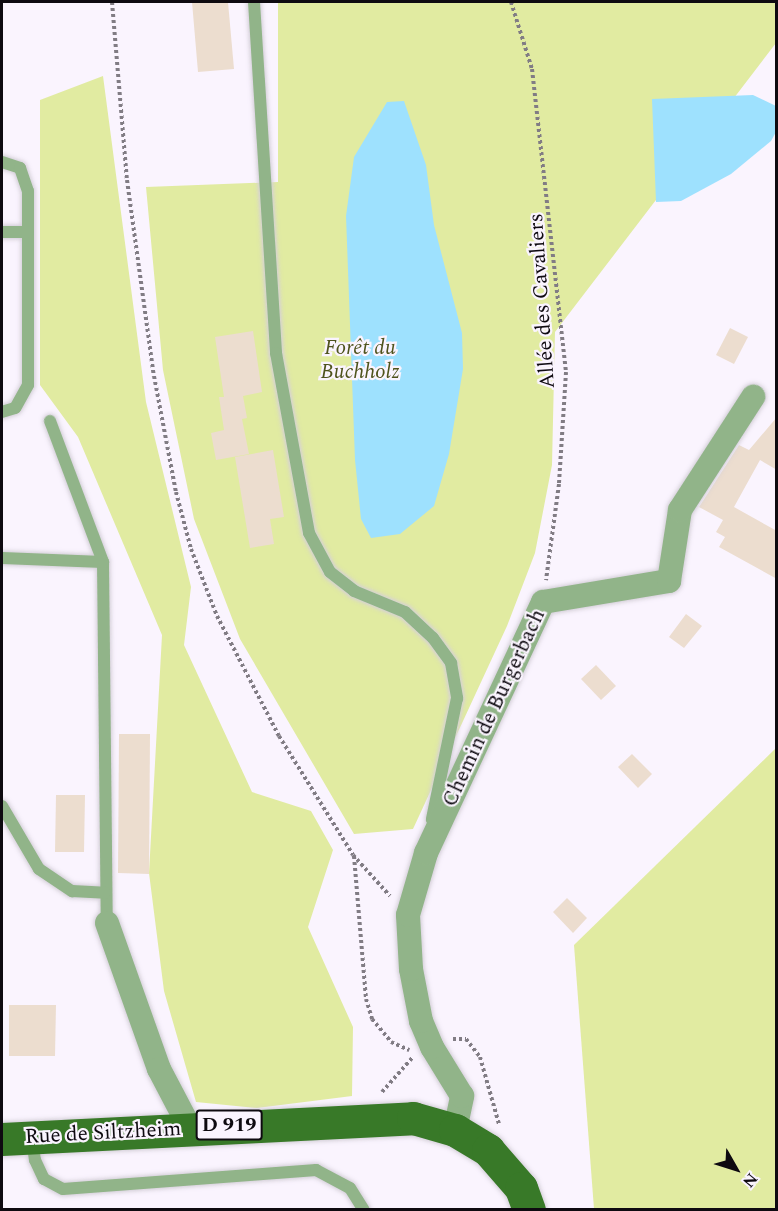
<!DOCTYPE html>
<meta charset="utf-8">
<style>
body{margin:0}
#map{position:relative;width:778px;height:1211px;overflow:hidden;background:#faf4fe;font-family:Spectral,serif}
div>[style]{position:absolute}
.green>*{inset:0;background:#e1eba1}
.water>*{inset:0;background:#9ee1fe}
.building>*{inset:0;background:#ecddcf}
.path>*{height:4px;margin-top:-2px;transform-origin:0;background:repeating-linear-gradient(90deg,#817c84 0 3px,transparent 0 6px)}
.roads{filter:drop-shadow(0 0 2px #d4cfd8) drop-shadow(0 0 2px #d4cfd8)}
.lane>*{height:12px;margin:-6px;padding:0 6px;transform-origin:6px;border-radius:6px;background:#91b489}
.street>*{height:24px;margin:-12px;padding:0 12px;transform-origin:12px;border-radius:12px;background:#91b489}
.primary>*{height:33px;margin:-16.5px;padding:0 16.5px;transform-origin:16.5px;border-radius:16.5px;background:#387928}
span{translate:-50% -50%;white-space:nowrap;text-align:center;line-height:1.15;-webkit-text-stroke:4.5px #faf4fe;paint-order:stroke}
.shield-label span{padding:2px 4px;background:#faf4fe;border:2px solid;border-radius:4px;-webkit-text-stroke-width:0}
.shield-label{font-size:20px;color:#0e0a10;font-weight:700}
.street-label{font-size:21px;color:#0e0a10}
.park-label{font-size:21px;color:#4e531d;font-style:italic}
.frame{position:absolute;inset:0;border:3px solid #0e0a10;pointer-events:none}
.north{position:absolute;left:706px;top:1139px;width:60px;height:60px;-webkit-text-stroke:4px #faf4fe;paint-order:stroke;rotate:129deg;font-size:16px;font-weight:700;line-height:24px;text-align:center;color:#0e0a10}
.north::after{content:'';display:block;margin:auto;width:21px;height:27px;background:#0e0a10;clip-path:polygon(50% 0,100% 100%,50% 72%,0 100%)}
</style>
<div id="map">
<div class="green">
<div style="clip-path:polygon(278px 2px,776px 2px,776px 43px,555px 332px,552px 465px,535px 553px,507px 626px,413px 829px,354px 834px,240px 639px,194px 519px,163px 370px,146px 187px,278px 182px)"></div>
<div style="clip-path:polygon(103px 76px,146px 402px,191px 587px,184px 645px,252px 792px,311px 811px,333px 850px,308px 927px,353px 1027px,352px 1096px,257px 1108px,196px 1102px,164px 991px,149px 873px,162px 635px,78px 437px,40px 385px,40px 100px)"></div>
<div style="clip-path:polygon(776px 748px,776px 1209px,594px 1209px,574px 945px)"></div>
</div>
<div class="water">
<div style="clip-path:polygon(753px 95px,776px 106px,776px 132px,771px 141px,731px 174px,681px 201px,656px 202px,652px 99px)"></div>
<div style="clip-path:polygon(404px 101px,426px 165px,434px 225px,462px 333px,463px 369px,449px 454px,434px 506px,400px 534px,371px 538px,361px 519px,355px 460px,346px 216px,354px 157px,387px 102px)"></div>
</div>
<div class="building">
<div style="clip-path:polygon(192px 2px,228px 2px,234px 69px,198px 72px)"></div>
<div style="clip-path:polygon(730px 328px,748px 337px,734px 364px,716px 355px)"></div>
<div style="clip-path:polygon(253px 331px,262px 392px,243px 396px,247px 418px,242px 419px,249px 454px,216px 460px,211px 433px,224px 430px,219px 397px,224px 397px,215px 337px)"></div>
<div style="clip-path:polygon(777px 417px,777px 470px,760px 460px,734px 507px,777px 531px,777px 579px,719px 547px,725px 537px,716px 532px,723px 520px,699px 507px,739px 445px,749px 450px)"></div>
<div style="clip-path:polygon(273px 450px,284px 517px,270px 519px,274px 544px,250px 548px,235px 457px)"></div>
<div style="clip-path:polygon(686px 614px,702px 626px,684px 648px,669px 637px)"></div>
<div style="clip-path:polygon(596px 665px,616px 686px,601px 700px,581px 679px)"></div>
<div style="clip-path:polygon(119px 734px,150px 734px,149px 874px,118px 873px)"></div>
<div style="clip-path:polygon(632px 754px,652px 774px,638px 788px,618px 767px)"></div>
<div style="clip-path:polygon(56px 795px,85px 795px,84px 852px,55px 852px)"></div>
<div style="clip-path:polygon(567px 898px,587px 918px,573px 933px,553px 912px)"></div>
<div style="clip-path:polygon(9px 1005px,56px 1005px,55px 1056px,9px 1056px)"></div>
</div>
<div class="path">
<div style="left:112px;top:2px;width:179px;rotate:85.2deg"></div>
<div style="left:127px;top:180px;width:198px;rotate:82.2deg"></div>
<div style="left:154px;top:376px;width:118px;rotate:79.3deg"></div>
<div style="left:176px;top:492px;width:59px;rotate:75.3deg"></div>
<div style="left:191px;top:549px;width:72px;rotate:68.8deg"></div>
<div style="left:217px;top:616px;width:135px;rotate:62.7deg"></div>
<div style="left:279px;top:736px;width:140px;rotate:58.1deg"></div>
<div style="left:353px;top:855px;width:55px;rotate:47.9deg"></div>
<div style="left:511px;top:2px;width:70px;rotate:72.6deg"></div>
<div style="left:532px;top:69px;width:305px;rotate:83.6deg"></div>
<div style="left:566px;top:372px;width:112px;rotate:93.6deg"></div>
<div style="left:559px;top:484px;width:97px;rotate:97.7deg"></div>
<div style="left:354px;top:856px;width:144px;rotate:85.2deg"></div>
<div style="left:366px;top:999px;width:21px;rotate:73deg"></div>
<div style="left:372px;top:1019px;width:30px;rotate:50deg"></div>
<div style="left:391px;top:1042px;width:20px;rotate:24deg"></div>
<div style="left:453px;top:1039px;width:13px"></div>
<div style="left:466px;top:1039px;width:23px;rotate:52deg"></div>
<div style="left:480px;top:1057px;width:70px;rotate:74.2deg"></div>
<div style="left:382px;top:1092px;width:47px;rotate:-48.5deg"></div>
</div>
<div class="roads">
<div class="lane">
<div style="left:254px;top:2px;width:352px;rotate:86.4deg"></div>
<div style="left:276px;top:353px;width:183px;rotate:79.6deg"></div>
<div style="left:309px;top:533px;width:44px;rotate:61.7deg"></div>
<div style="left:330px;top:572px;width:31px;rotate:38deg"></div>
<div style="left:354px;top:591px;width:55px;rotate:22.4deg"></div>
<div style="left:405px;top:612px;width:38px;rotate:43deg"></div>
<div style="left:433px;top:638px;width:31px;rotate:54deg"></div>
<div style="left:451px;top:663px;width:36px;rotate:80deg"></div>
<div style="left:457px;top:698px;width:124px;rotate:101.7deg"></div>
<div style="left:2px;top:162px;width:19px;rotate:18deg"></div>
<div style="left:20px;top:168px;width:24px;rotate:71deg"></div>
<div style="left:28px;top:191px;width:194px;rotate:90deg"></div>
<div style="left:28px;top:385px;width:26px;rotate:119deg"></div>
<div style="left:15px;top:408px;width:14px;rotate:163deg"></div>
<div style="left:2px;top:232px;width:26px"></div>
<div style="left:50px;top:421px;width:151px;rotate:69.4deg"></div>
<div style="left:103px;top:562px;width:361px;rotate:89.4deg"></div>
<div style="left:2px;top:558px;width:101px;rotate:2.3deg"></div>
<div style="left:2px;top:806px;width:73px;rotate:59.6deg"></div>
<div style="left:39px;top:869px;width:40px;rotate:34deg"></div>
<div style="left:72px;top:891px;width:33px;rotate:3deg"></div>
<div style="left:32px;top:1139px;width:21px;rotate:82deg"></div>
<div style="left:35px;top:1160px;width:21px;rotate:65deg"></div>
<div style="left:44px;top:1179px;width:21px;rotate:28deg"></div>
<div style="left:63px;top:1189px;width:254px;rotate:-4.3deg"></div>
<div style="left:316px;top:1170px;width:38px;rotate:28deg"></div>
<div style="left:350px;top:1188px;width:26px;rotate:58deg"></div>
</div>
<div class="street">
<div style="left:107px;top:923px;width:155px;rotate:70.4deg"></div>
<div style="left:159px;top:1069px;width:67px;rotate:62.3deg"></div>
<div style="left:455px;top:1130px;width:35px;rotate:-78deg"></div>
<div style="left:462px;top:1096px;width:57px;rotate:-121.5deg"></div>
<div style="left:432px;top:1047px;width:28px;rotate:-113deg"></div>
<div style="left:421px;top:1021px;width:53px;rotate:-100.9deg"></div>
<div style="left:411px;top:969px;width:54px;rotate:-93.2deg"></div>
<div style="left:408px;top:915px;width:65px;rotate:-73.8deg"></div>
<div style="left:426px;top:853px;width:277px;rotate:-65deg"></div>
<div style="left:543px;top:602px;width:128px;rotate:-9.5deg"></div>
<div style="left:669px;top:581px;width:72px;rotate:-81.2deg"></div>
<div style="left:680px;top:510px;width:135px;rotate:-57.1deg"></div>
</div>
<div class="primary">
<div style="left:2px;top:1139px;width:412px;rotate:-2.9deg"></div>
<div style="left:413px;top:1118px;width:44px;rotate:15.9deg"></div>
<div style="left:455px;top:1130px;width:39px;rotate:31deg"></div>
<div style="left:488px;top:1150px;width:50px;rotate:49deg"></div>
<div style="left:521px;top:1188px;width:23px;rotate:70deg"></div>
</div>
</div>
<div class="shield-label">
<span style="left:229px;top:1125px">D 919</span>
</div>
<div class="street-label">
<span style="left:542px;top:301px;rotate:-94deg">Allée des Cavaliers</span>
<span style="left:494px;top:708px;rotate:-65deg">Chemin de Burgerbach</span>
<span style="left:103px;top:1133px;rotate:-3deg">Rue de Siltzheim</span>
</div>
<div class="park-label">
<span style="left:360px;top:360px">Forêt du<br>Buchholz</span>
</div>
<div class="frame"></div>
<div class="north">N</div>
</div>
